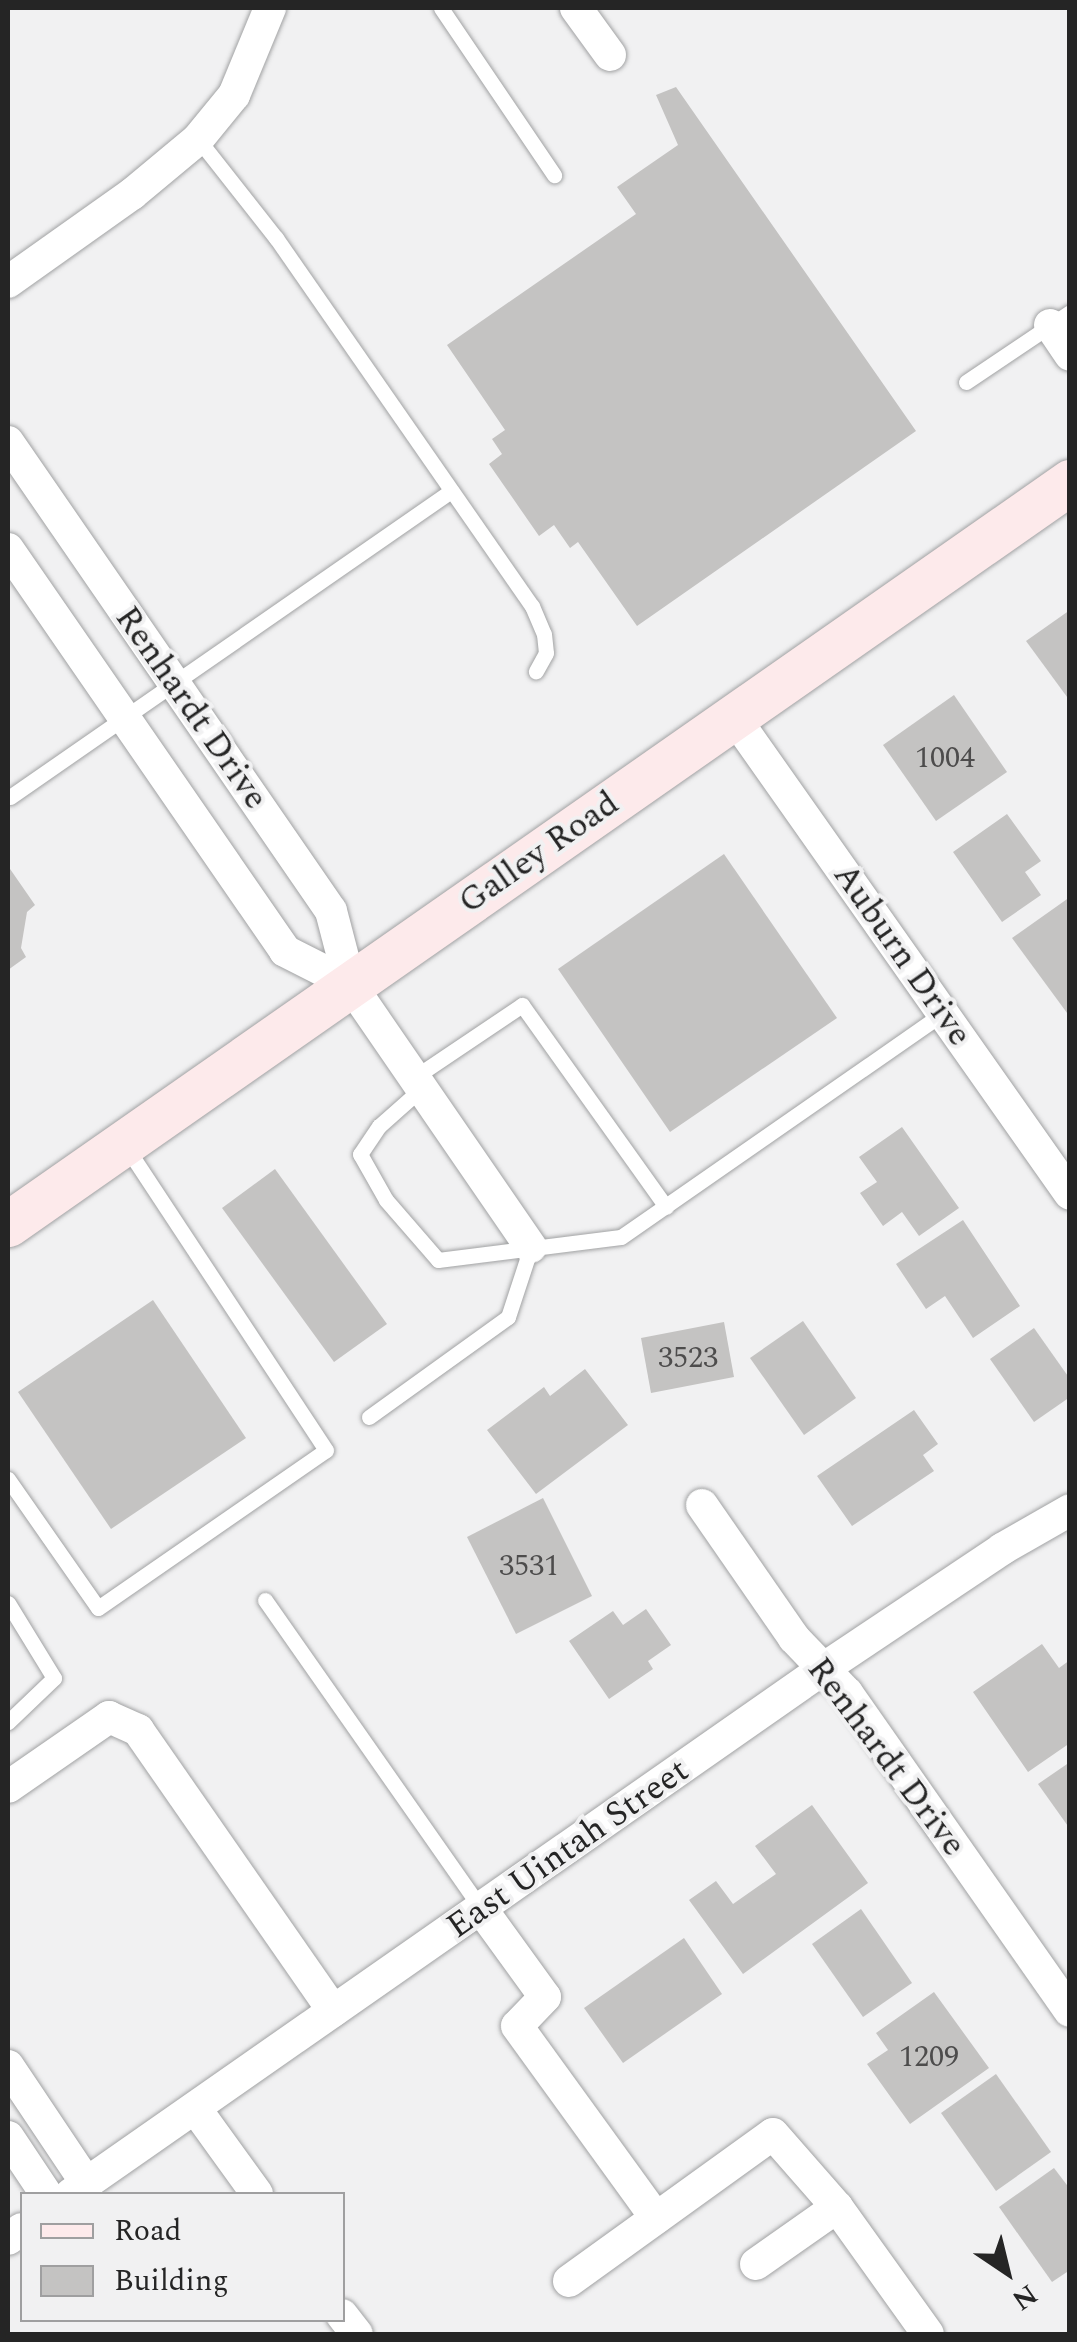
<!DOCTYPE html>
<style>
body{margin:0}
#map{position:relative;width:1077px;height:2342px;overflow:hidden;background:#f1f1f2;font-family:Spectral,serif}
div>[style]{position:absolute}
.building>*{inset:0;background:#c4c3c2}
.roads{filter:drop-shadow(0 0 2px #a1a2a3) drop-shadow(0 0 2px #a1a2a3)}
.lane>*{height:15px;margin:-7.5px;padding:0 7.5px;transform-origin:7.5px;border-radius:7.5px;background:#fff}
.street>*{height:32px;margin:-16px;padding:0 16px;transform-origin:16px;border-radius:16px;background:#fff}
.secondary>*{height:45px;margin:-22.5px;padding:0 22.5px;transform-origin:22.5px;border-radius:22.5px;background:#fdeaeb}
span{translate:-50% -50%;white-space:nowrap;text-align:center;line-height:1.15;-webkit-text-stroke:8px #f1f1f2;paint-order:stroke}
.number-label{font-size:30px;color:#4d4c4c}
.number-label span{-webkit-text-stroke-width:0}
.street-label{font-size:35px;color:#252525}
.frame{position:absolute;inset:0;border:10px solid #252525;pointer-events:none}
.legend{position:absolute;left:20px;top:2192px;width:325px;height:130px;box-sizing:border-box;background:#f1f1f2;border:2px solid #9f9fa0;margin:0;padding:12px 18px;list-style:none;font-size:30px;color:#252525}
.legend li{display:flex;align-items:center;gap:20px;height:50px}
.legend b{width:50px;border:2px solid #9f9fa0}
.north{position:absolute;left:957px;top:2222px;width:100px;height:100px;-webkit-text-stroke:8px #f1f1f2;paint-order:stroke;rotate:145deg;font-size:28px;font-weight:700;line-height:40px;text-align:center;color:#252525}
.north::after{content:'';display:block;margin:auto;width:35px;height:45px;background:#252525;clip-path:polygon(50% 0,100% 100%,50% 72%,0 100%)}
</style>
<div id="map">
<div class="building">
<div style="clip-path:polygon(676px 87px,916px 431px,637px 626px,578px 542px,570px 548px,554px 525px,539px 536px,489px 464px,502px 454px,492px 439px,505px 430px,447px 345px,636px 214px,617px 187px,678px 145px,656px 95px)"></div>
<div style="clip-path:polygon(1070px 610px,1070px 701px,1026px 641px)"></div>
<div style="clip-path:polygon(954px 695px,1007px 772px,936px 821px,883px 745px)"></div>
<div style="clip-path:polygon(1007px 814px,1041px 861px,1025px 872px,1041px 895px,1002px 922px,953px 852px)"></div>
<div style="clip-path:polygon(724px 854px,837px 1018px,670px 1132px,558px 969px)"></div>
<div style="clip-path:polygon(8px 866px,35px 905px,27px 912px,21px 948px,26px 957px,8px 970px)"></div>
<div style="clip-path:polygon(1070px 897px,1070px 1017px,1012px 938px)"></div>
<div style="clip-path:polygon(902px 1127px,959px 1208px,919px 1236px,902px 1212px,883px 1226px,860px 1193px,877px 1182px,859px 1157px)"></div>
<div style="clip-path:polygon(275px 1169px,387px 1324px,334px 1362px,222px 1208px)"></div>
<div style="clip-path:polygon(963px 1220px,1020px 1306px,973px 1338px,945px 1296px,926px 1309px,896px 1264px)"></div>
<div style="clip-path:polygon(153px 1300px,246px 1438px,111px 1529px,18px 1392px)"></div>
<div style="clip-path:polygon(803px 1321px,856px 1398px,804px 1435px,750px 1358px)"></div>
<div style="clip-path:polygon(724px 1322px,734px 1377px,651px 1393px,641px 1338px)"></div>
<div style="clip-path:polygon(1034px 1328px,1070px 1379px,1070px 1397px,1034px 1422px,990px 1359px)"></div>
<div style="clip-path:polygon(585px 1369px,628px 1425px,536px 1494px,487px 1430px,544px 1387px,550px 1396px)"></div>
<div style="clip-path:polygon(914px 1410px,938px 1444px,923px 1455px,934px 1471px,852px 1526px,817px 1476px)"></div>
<div style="clip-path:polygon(543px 1498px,592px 1596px,516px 1634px,467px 1537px)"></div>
<div style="clip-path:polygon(646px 1609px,671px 1645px,648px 1661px,653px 1669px,609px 1699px,569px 1641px,613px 1611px,623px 1625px)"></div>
<div style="clip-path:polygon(1042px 1644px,1059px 1668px,1070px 1660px,1070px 1743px,1028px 1772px,973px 1692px)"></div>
<div style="clip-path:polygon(1070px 1762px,1070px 1829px,1038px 1784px)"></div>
<div style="clip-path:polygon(812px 1805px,868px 1883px,743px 1974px,689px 1900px,716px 1881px,733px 1904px,776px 1874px,755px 1846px)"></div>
<div style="clip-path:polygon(861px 1909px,912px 1983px,863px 2017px,812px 1944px)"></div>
<div style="clip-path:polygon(684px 1938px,722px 1994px,623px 2063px,584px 2008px)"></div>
<div style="clip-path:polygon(934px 1992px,989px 2068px,910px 2124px,867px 2064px,888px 2050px,876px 2033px)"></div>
<div style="clip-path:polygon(996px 2074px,1051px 2152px,996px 2191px,941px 2113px)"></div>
<div style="clip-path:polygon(1054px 2168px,1070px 2189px,1070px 2270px,1052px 2282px,999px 2207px)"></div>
</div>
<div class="roads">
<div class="lane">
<div style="left:441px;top:8px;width:202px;rotate:55.9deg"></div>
<div style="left:198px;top:139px;width:126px;rotate:51.8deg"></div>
<div style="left:276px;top:238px;width:448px;rotate:55.2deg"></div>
<div style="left:532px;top:606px;width:30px;rotate:67deg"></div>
<div style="left:544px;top:634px;width:19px;rotate:84deg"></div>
<div style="left:546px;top:653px;width:21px;rotate:119deg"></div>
<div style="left:966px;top:382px;width:125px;rotate:-33.9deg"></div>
<div style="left:10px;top:797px;width:537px;rotate:-34.76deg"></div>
<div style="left:415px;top:1077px;width:129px;rotate:-33.9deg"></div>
<div style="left:522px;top:1005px;width:248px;rotate:54.5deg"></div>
<div style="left:422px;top:1088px;width:57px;rotate:138.5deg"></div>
<div style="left:379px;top:1126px;width:34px;rotate:124deg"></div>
<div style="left:360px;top:1154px;width:53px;rotate:60.5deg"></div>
<div style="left:386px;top:1200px;width:79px;rotate:49.1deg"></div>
<div style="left:438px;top:1260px;width:184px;rotate:-7.2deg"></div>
<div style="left:621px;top:1237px;width:392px;rotate:-34.8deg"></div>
<div style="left:369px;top:1417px;width:171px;rotate:-35.7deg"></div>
<div style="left:508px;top:1317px;width:74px;rotate:-71.8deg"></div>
<div style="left:8px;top:1479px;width:157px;rotate:55.1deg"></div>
<div style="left:98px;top:1608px;width:277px;rotate:-34.7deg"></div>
<div style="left:326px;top:1450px;width:365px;rotate:-123.4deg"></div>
<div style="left:265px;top:1600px;width:378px;rotate:55deg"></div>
<div style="left:8px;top:1603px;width:88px;rotate:58.5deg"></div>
<div style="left:54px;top:1678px;width:64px;rotate:136.3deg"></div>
</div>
<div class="street">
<div style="left:576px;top:8px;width:58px;rotate:54.1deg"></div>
<div style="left:8px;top:282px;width:152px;rotate:-35.4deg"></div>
<div style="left:132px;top:194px;width:86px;rotate:-39.8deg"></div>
<div style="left:198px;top:139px;width:57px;rotate:-50.7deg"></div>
<div style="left:234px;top:95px;width:94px;rotate:-67.5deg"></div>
<div style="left:1050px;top:325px;width:36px;rotate:56deg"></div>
<div style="left:8px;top:442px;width:569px;rotate:55.44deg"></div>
<div style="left:331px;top:911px;width:75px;rotate:75.4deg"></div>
<div style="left:350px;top:984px;width:319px;rotate:55.5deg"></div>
<div style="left:8px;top:549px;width:488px;rotate:55.4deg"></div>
<div style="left:285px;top:951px;width:73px;rotate:26.9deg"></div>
<div style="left:734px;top:717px;width:583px;rotate:54.84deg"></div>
<div style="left:702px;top:1505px;width:162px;rotate:55.3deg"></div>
<div style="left:794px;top:1638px;width:76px;rotate:46.1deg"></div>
<div style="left:847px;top:1693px;width:388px;rotate:55deg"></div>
<div style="left:8px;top:1787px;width:123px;rotate:-34.7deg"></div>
<div style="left:109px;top:1717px;width:32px;rotate:24deg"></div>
<div style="left:138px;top:1730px;width:342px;rotate:55.2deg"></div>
<div style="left:482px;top:1910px;width:107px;rotate:54.1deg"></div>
<div style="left:545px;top:1997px;width:40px;rotate:134deg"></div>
<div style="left:517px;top:2026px;width:237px;rotate:54.1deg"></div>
<div style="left:8px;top:2066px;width:142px;rotate:56.2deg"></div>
<div style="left:195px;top:2108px;width:106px;rotate:54.2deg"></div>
<div style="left:8px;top:2137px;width:69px;rotate:56.3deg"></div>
<div style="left:71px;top:2194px;width:917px;rotate:-34.92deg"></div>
<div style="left:823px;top:1669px;width:216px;rotate:-33.8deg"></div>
<div style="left:1002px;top:1549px;width:78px;rotate:-29.8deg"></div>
<div style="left:8px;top:2239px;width:17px;rotate:-36deg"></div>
<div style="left:756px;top:2264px;width:99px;rotate:-35.1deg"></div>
<div style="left:837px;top:2207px;width:156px;rotate:54.4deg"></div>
<div style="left:569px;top:2281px;width:251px;rotate:-35.8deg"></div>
<div style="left:773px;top:2134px;width:97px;rotate:48.8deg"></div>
<div style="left:342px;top:2315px;width:24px;rotate:52deg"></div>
</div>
<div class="secondary">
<div style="left:8px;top:1224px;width:1296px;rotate:-34.94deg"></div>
</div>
</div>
<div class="number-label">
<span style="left:945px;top:758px">1004</span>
<span style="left:688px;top:1358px">3523</span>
<span style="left:529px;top:1566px">3531</span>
<span style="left:929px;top:2057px">1209</span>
</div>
<div class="street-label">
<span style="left:191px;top:708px;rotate:55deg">Renhardt Drive</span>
<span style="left:539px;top:853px;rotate:-35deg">Galley Road</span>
<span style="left:902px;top:955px;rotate:55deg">Auburn Drive</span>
<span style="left:886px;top:1757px;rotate:53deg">Renhardt Drive</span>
<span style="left:568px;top:1849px;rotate:-35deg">East Uintah Street</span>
</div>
<div class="frame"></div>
<ul class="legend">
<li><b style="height:12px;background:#fdeaeb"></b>Road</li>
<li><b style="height:28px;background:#c4c3c2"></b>Building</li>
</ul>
<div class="north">N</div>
</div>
